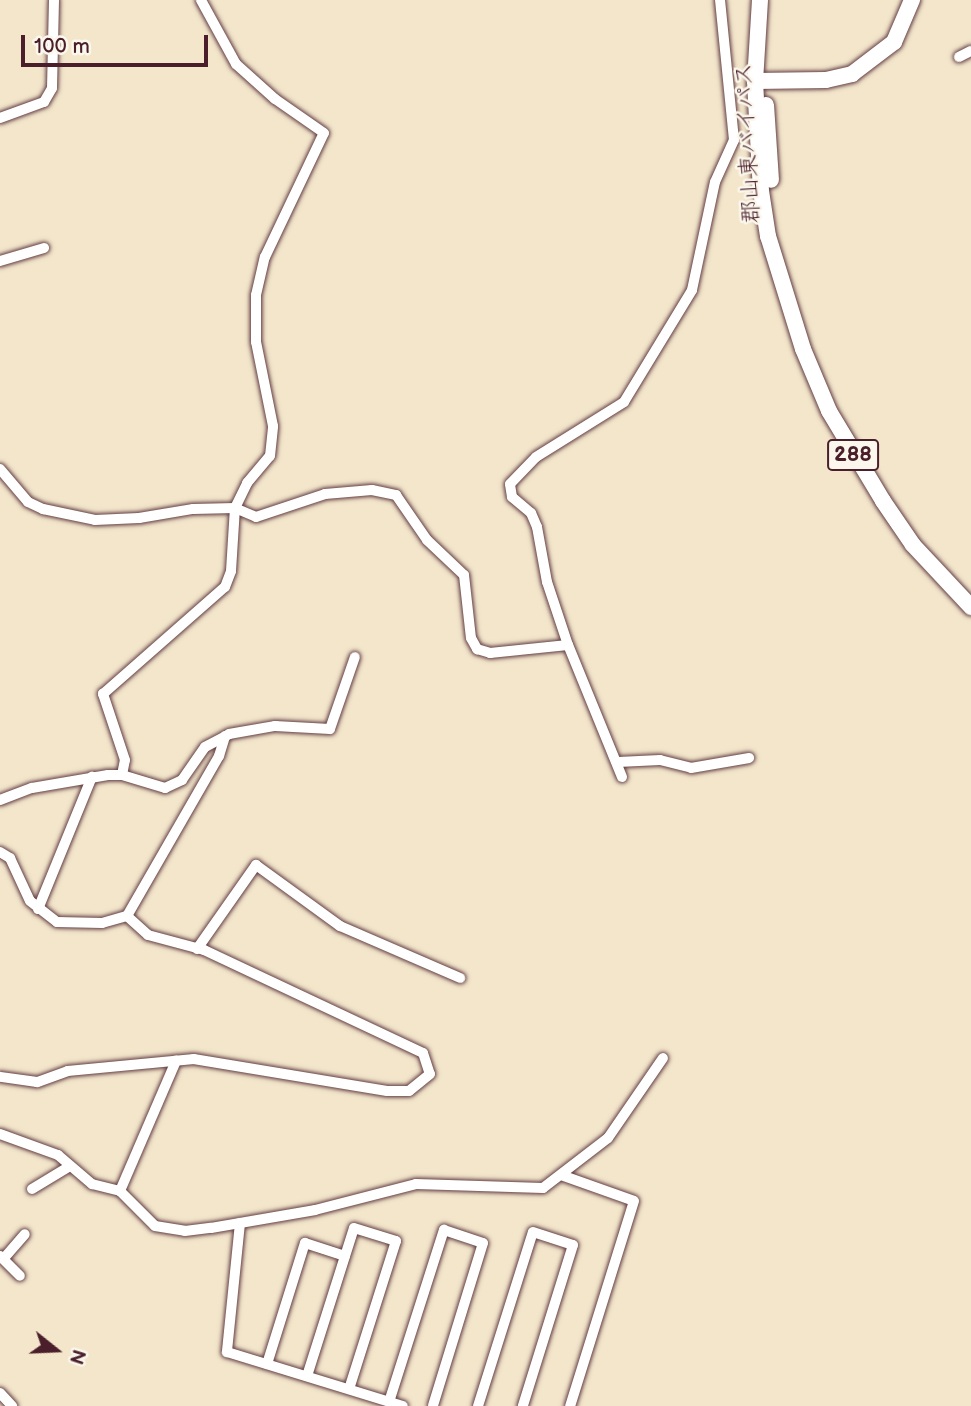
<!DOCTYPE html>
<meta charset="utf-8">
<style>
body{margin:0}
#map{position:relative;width:971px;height:1406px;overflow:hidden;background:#f3e6cb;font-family:"Balsamiq Sans","Klee One",sans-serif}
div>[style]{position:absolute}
.roads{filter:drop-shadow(0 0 2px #633d43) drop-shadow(0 0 2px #633d43)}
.minor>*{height:10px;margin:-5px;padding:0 5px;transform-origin:5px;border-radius:5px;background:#fff}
.trunk>*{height:16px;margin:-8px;padding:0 8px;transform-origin:8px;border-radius:8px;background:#fff}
span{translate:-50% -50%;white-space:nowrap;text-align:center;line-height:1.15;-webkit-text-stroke:5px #fbf7ec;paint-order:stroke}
.shield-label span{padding:2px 5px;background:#fbf7ec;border:2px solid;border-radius:5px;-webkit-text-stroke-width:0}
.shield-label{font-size:21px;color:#4a1f2b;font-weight:700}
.street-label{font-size:23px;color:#4a1f2b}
.north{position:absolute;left:21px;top:1315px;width:70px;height:70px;-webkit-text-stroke:5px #fbf7ec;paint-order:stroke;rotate:108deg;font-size:19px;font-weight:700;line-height:28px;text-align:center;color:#4a1f2b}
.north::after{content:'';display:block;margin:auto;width:24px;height:32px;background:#4a1f2b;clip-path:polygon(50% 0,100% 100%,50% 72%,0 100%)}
.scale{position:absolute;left:21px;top:35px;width:187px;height:32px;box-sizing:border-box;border:4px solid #4a1f2b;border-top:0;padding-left:9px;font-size:21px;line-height:24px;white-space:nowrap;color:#4a1f2b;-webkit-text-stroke:5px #fbf7ec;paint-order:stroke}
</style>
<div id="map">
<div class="roads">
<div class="minor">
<div style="left:959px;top:57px;width:13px;rotate:-27deg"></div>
<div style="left:0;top:118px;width:47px;rotate:-20deg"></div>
<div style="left:44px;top:102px;width:16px;rotate:-60deg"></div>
<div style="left:52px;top:88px;width:88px;rotate:-88.7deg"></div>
<div style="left:0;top:261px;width:46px;rotate:-16.5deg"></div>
<div style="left:0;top:469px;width:43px;rotate:49.7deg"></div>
<div style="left:28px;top:502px;width:17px;rotate:25deg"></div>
<div style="left:43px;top:509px;width:53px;rotate:11.9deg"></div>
<div style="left:95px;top:520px;width:44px;rotate:-2.6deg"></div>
<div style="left:139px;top:518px;width:55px;rotate:-9.5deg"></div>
<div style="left:193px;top:509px;width:42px;rotate:-1.4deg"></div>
<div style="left:235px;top:508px;width:28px;rotate:-64deg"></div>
<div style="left:247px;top:483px;width:35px;rotate:-50deg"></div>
<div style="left:270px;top:456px;width:30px;rotate:-84deg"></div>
<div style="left:273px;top:426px;width:86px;rotate:-101.4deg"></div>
<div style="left:256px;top:342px;width:47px;rotate:-90deg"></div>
<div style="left:256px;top:295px;width:39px;rotate:-77deg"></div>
<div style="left:265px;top:257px;width:137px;rotate:-64.6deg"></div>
<div style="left:324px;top:133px;width:60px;rotate:-145.2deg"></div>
<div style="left:275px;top:99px;width:52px;rotate:-138.1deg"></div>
<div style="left:236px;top:64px;width:73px;rotate:-118.7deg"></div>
<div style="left:618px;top:762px;width:42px;rotate:-2.7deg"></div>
<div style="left:660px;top:760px;width:32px;rotate:14deg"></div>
<div style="left:691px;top:768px;width:59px;rotate:-9.8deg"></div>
<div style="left:122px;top:775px;width:15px;rotate:-79deg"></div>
<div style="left:125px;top:760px;width:70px;rotate:-108.4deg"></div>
<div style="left:103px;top:694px;width:162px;rotate:-41.3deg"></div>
<div style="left:225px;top:587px;width:17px;rotate:-69deg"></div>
<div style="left:231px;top:571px;width:63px;rotate:-86.4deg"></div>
<div style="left:235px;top:508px;width:23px;rotate:23deg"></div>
<div style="left:256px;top:517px;width:73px;rotate:-18.4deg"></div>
<div style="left:325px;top:494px;width:47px;rotate:-4.9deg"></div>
<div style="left:372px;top:490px;width:25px;rotate:12deg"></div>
<div style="left:396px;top:495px;width:55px;rotate:55.4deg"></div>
<div style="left:427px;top:540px;width:51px;rotate:43.4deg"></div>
<div style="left:464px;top:575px;width:63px;rotate:83.7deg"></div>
<div style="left:471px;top:638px;width:13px;rotate:61deg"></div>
<div style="left:477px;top:649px;width:14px;rotate:17deg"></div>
<div style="left:490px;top:653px;width:78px;rotate:-5.9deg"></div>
<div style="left:622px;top:777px;width:143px;rotate:-112.2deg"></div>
<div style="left:568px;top:645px;width:66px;rotate:-108.4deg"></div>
<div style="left:547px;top:582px;width:56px;rotate:-100.3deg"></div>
<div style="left:537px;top:527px;width:15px;rotate:-113deg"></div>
<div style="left:531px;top:513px;width:25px;rotate:-140deg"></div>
<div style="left:512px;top:497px;width:13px;rotate:-99deg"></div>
<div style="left:510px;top:484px;width:37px;rotate:-46deg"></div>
<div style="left:536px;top:457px;width:104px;rotate:-32deg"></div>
<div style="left:624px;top:402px;width:131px;rotate:-58.7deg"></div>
<div style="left:692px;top:290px;width:110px;rotate:-78deg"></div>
<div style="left:715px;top:182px;width:46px;rotate:-65.7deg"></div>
<div style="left:734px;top:140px;width:141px;rotate:-95.7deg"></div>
<div style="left:0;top:800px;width:34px;rotate:-21deg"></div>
<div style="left:32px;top:788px;width:77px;rotate:-9.7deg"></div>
<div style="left:108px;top:775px;width:14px"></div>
<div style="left:122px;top:775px;width:45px;rotate:16.8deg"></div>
<div style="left:165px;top:788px;width:19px;rotate:-25deg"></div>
<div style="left:182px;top:780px;width:40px;rotate:-55.1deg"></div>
<div style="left:205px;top:747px;width:27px;rotate:-28deg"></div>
<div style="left:229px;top:734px;width:47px;rotate:-9.9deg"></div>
<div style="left:275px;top:726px;width:55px;rotate:3.1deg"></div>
<div style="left:330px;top:729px;width:76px;rotate:-70.9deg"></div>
<div style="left:0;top:852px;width:12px;rotate:31deg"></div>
<div style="left:10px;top:858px;width:47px;rotate:65.1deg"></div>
<div style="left:30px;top:901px;width:34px;rotate:38deg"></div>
<div style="left:57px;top:922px;width:45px;rotate:1.3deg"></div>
<div style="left:102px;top:923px;width:26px;rotate:-16deg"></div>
<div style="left:127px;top:916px;width:28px;rotate:42deg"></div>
<div style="left:148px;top:935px;width:58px;rotate:15deg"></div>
<div style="left:204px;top:950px;width:242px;rotate:25.2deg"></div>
<div style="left:423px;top:1053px;width:22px;rotate:72deg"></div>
<div style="left:430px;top:1074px;width:27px;rotate:141deg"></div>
<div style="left:409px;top:1091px;width:22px;rotate:180deg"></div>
<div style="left:387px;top:1091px;width:196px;rotate:-170.6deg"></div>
<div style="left:194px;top:1059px;width:127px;rotate:174.6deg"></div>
<div style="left:68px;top:1071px;width:33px;rotate:160deg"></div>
<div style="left:37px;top:1082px;width:37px;rotate:-172deg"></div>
<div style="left:38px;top:909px;width:143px;rotate:-67.8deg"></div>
<div style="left:127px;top:916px;width:185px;rotate:-60.1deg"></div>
<div style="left:219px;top:756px;width:21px;rotate:-73deg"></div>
<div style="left:197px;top:949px;width:103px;rotate:-54.9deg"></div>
<div style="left:256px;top:865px;width:104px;rotate:36deg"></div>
<div style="left:340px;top:926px;width:131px;rotate:23.4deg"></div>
<div style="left:0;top:1134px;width:62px;rotate:19.9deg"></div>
<div style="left:58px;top:1155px;width:45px;rotate:40.5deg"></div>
<div style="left:92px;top:1184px;width:29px;rotate:14deg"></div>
<div style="left:120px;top:1191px;width:49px;rotate:45deg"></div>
<div style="left:155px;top:1226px;width:30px;rotate:9deg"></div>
<div style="left:185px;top:1231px;width:26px;rotate:-7deg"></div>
<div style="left:211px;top:1228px;width:106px;rotate:-9.8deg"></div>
<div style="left:315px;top:1210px;width:104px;rotate:-14.4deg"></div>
<div style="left:416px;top:1184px;width:127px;rotate:1.8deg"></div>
<div style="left:543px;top:1188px;width:82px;rotate:-37.6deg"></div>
<div style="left:608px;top:1138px;width:97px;rotate:-55.5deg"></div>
<div style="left:561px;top:1175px;width:77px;rotate:19.6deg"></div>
<div style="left:634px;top:1201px;width:215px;rotate:107.3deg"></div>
<div style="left:32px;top:1189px;width:44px;rotate:-31.2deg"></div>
<div style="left:120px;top:1191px;width:142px;rotate:-66.7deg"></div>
<div style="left:240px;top:1223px;width:130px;rotate:95.8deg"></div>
<div style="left:227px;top:1352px;width:184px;rotate:17.1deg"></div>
<div style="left:0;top:1256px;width:28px;rotate:45deg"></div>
<div style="left:5px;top:1257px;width:30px;rotate:-49deg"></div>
<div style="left:267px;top:1364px;width:127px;rotate:-72.6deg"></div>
<div style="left:305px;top:1243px;width:42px;rotate:18deg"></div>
<div style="left:307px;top:1376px;width:155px;rotate:-72.4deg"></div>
<div style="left:354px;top:1228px;width:44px;rotate:17.2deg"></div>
<div style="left:396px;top:1241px;width:155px;rotate:107.6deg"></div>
<div style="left:0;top:1393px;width:18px;rotate:47deg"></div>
<div style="left:389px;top:1402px;width:181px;rotate:-72.3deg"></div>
<div style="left:444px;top:1230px;width:41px;rotate:18.4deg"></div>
<div style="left:483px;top:1243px;width:170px;rotate:107.1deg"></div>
<div style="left:478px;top:1406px;width:182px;rotate:-72.5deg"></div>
<div style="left:533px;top:1232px;width:42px;rotate:18deg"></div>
<div style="left:573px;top:1245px;width:169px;rotate:107.3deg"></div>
</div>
<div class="trunk">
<div style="left:760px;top:0;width:81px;rotate:93.5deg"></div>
<div style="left:755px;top:81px;width:110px;rotate:86.9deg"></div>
<div style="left:761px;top:191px;width:46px;rotate:81.2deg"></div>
<div style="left:768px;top:236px;width:118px;rotate:72.8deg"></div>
<div style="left:803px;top:349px;width:67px;rotate:67.2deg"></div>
<div style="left:829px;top:411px;width:105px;rotate:59deg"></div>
<div style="left:883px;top:501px;width:53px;rotate:55.7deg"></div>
<div style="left:913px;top:545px;width:85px;rotate:46.9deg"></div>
<div style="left:755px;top:81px;width:71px;rotate:-0.8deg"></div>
<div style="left:826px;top:80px;width:27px;rotate:-13deg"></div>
<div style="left:852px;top:74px;width:53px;rotate:-37.3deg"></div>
<div style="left:894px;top:42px;width:46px;rotate:-66.8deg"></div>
<div style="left:766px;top:105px;width:75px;rotate:86.2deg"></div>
</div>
</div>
<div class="shield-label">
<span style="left:853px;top:455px">288</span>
</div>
<div class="street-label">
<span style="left:748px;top:143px;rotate:-93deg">郡山東バイパス</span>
</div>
<div class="north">N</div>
<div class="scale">100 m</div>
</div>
